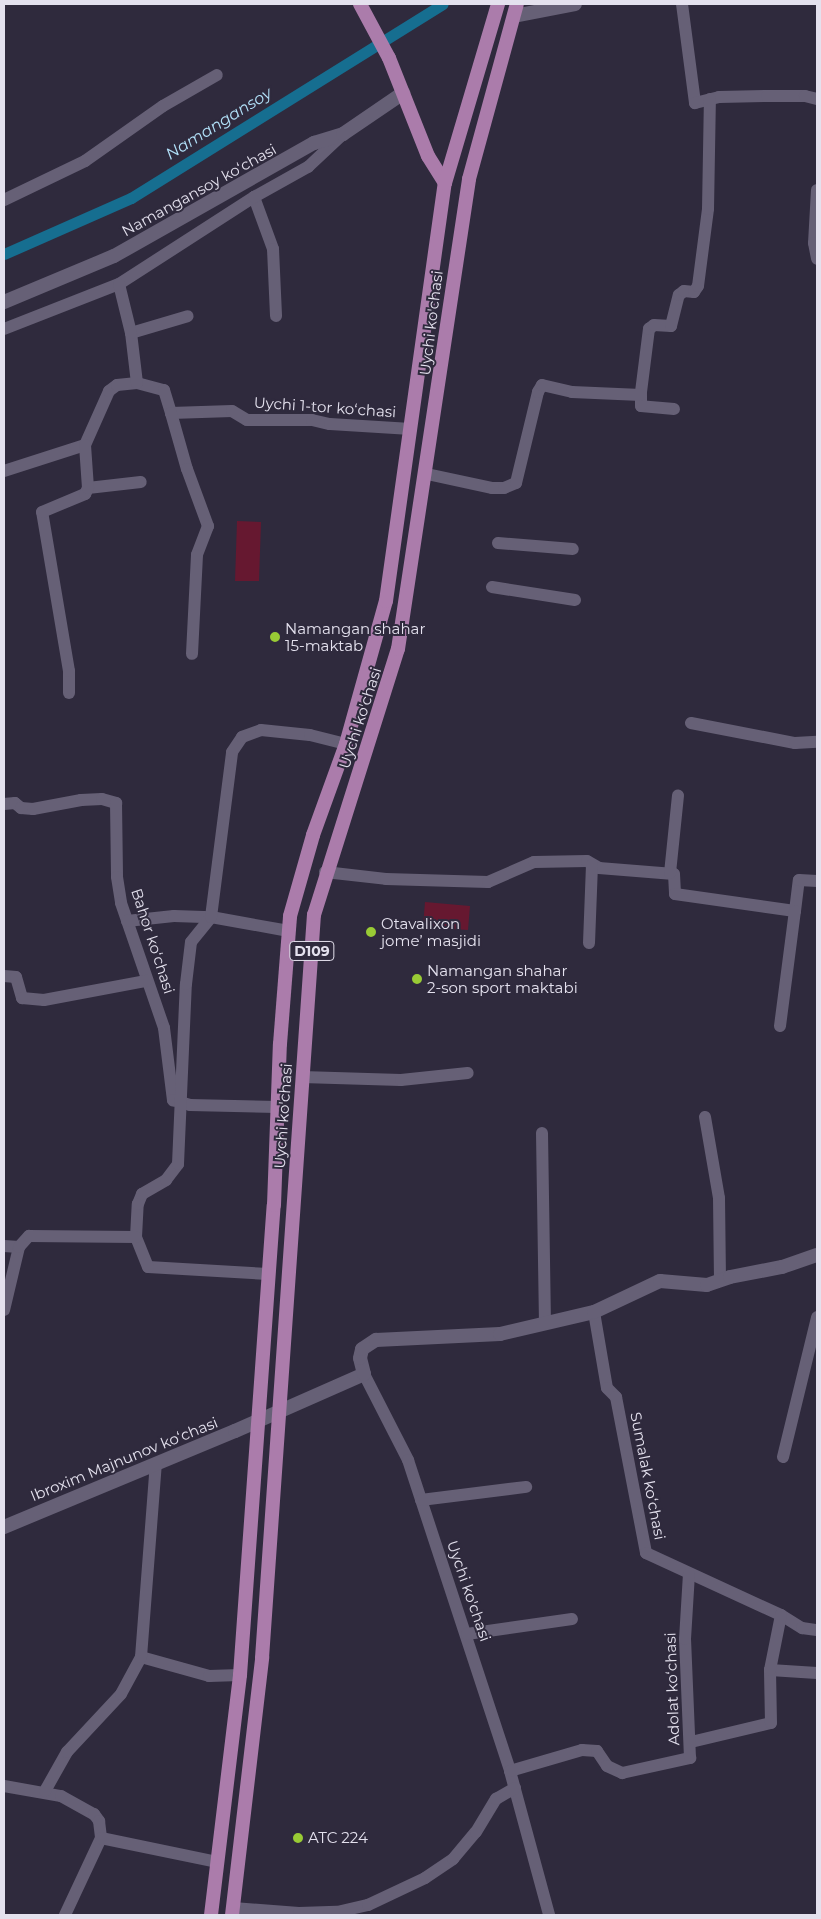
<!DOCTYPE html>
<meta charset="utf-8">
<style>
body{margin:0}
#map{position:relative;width:821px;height:1919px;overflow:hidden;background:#2f2a3d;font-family:Montserrat,sans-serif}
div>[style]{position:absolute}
.green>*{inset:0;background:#661830}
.canal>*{height:11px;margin:-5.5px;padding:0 5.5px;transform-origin:5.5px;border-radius:5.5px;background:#166e90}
.minor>*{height:12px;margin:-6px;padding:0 6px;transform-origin:6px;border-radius:6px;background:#666076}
.tertiary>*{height:14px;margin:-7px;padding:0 7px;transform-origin:7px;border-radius:7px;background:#666076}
.primary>*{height:14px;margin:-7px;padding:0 7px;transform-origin:7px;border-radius:7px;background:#ab7cab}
.dots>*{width:14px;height:14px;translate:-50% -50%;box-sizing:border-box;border:2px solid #2f2a3d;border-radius:50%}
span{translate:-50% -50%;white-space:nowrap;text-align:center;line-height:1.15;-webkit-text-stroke:4px #2f2a3d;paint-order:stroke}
.shield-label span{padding:1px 4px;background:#2f2a3d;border:1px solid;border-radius:4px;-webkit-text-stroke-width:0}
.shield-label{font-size:14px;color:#e4e1ee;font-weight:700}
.street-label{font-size:15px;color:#e4e1ee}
.poi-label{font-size:15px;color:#e4e1ee}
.left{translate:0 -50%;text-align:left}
.water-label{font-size:16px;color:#b2e1f9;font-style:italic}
.frame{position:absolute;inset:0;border:5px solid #e4e1ee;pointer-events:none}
</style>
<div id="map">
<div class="green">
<div style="clip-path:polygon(237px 521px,261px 522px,259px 581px,235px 581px)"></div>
<div style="clip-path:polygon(425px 902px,470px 906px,468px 930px,423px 927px)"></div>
</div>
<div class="canal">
<div style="left:4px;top:254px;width:139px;rotate:-23.8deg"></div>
<div style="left:131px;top:198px;width:367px;rotate:-31.9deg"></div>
</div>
<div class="minor">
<div style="left:682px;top:4px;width:100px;rotate:82.5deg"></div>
<div style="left:695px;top:103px;width:25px;rotate:-14deg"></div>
<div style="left:719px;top:97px;width:48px;rotate:-1.2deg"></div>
<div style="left:767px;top:96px;width:38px"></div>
<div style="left:805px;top:96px;width:12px;rotate:14deg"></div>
<div style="left:817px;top:190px;width:53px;rotate:93.2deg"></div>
<div style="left:814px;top:243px;width:16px;rotate:79deg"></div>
<div style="left:254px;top:197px;width:55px;rotate:69.9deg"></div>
<div style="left:273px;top:249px;width:67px;rotate:87.4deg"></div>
<div style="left:4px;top:200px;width:90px;rotate:-25.7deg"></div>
<div style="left:85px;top:161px;width:95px;rotate:-35.2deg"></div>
<div style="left:163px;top:106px;width:62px;rotate:-29.9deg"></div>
<div style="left:4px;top:329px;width:123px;rotate:-21.4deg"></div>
<div style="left:119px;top:284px;width:161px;rotate:-32.8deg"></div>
<div style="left:254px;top:197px;width:62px;rotate:-29.1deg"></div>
<div style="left:308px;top:167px;width:48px;rotate:-43.3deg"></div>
<div style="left:131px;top:333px;width:59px;rotate:-16.6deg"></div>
<div style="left:137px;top:383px;width:28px;rotate:15deg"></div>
<div style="left:164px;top:390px;width:24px;rotate:73deg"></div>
<div style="left:171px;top:413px;width:61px;rotate:-1.9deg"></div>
<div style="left:232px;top:411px;width:17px;rotate:31deg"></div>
<div style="left:247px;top:420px;width:65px"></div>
<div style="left:312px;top:420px;width:18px;rotate:13deg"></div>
<div style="left:330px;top:424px;width:81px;rotate:3.5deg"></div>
<div style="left:674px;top:409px;width:33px;rotate:-175deg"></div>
<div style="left:641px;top:406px;width:14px;rotate:-90deg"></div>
<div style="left:641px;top:392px;width:64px;rotate:-82.8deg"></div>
<div style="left:649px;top:329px;width:6px;rotate:-39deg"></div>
<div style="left:654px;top:325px;width:17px;rotate:3deg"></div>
<div style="left:671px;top:326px;width:32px;rotate:-76deg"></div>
<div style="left:679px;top:295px;width:6px;rotate:-39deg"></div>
<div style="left:684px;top:291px;width:10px;rotate:6deg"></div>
<div style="left:694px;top:292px;width:7px;rotate:-56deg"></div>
<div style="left:698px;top:286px;width:78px;rotate:-82.6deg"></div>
<div style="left:708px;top:209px;width:110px;rotate:-89deg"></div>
<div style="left:171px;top:413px;width:58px;rotate:74.1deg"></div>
<div style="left:187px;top:469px;width:61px;rotate:69.8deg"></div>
<div style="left:208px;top:526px;width:31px;rotate:111deg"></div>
<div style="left:197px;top:555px;width:99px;rotate:92.9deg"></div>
<div style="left:4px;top:471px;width:85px;rotate:-17.8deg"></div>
<div style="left:85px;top:445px;width:59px;rotate:-66deg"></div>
<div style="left:109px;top:391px;width:10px;rotate:-37deg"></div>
<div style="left:117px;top:385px;width:20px;rotate:-6deg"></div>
<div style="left:137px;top:383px;width:50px;rotate:-96.8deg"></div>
<div style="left:131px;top:333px;width:50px;rotate:-103.8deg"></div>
<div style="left:427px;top:474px;width:66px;rotate:12.2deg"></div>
<div style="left:492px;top:488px;width:12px"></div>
<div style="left:504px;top:488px;width:13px;rotate:-23deg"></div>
<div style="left:516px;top:483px;width:94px;rotate:-76.4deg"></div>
<div style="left:538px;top:392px;width:8px;rotate:-60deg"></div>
<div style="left:542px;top:385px;width:31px;rotate:13deg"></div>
<div style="left:572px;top:392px;width:69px;rotate:2.5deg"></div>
<div style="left:88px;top:488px;width:53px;rotate:-6.5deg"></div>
<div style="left:498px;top:543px;width:75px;rotate:4.6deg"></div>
<div style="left:492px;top:587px;width:84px;rotate:8.9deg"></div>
<div style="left:69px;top:693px;width:22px;rotate:-90deg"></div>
<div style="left:69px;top:671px;width:161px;rotate:-99.6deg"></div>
<div style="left:42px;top:512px;width:47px;rotate:-22.7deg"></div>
<div style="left:85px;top:494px;width:7px;rotate:-63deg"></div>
<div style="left:88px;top:488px;width:43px;rotate:-94deg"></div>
<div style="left:691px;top:723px;width:106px;rotate:10.9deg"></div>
<div style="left:795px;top:743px;width:22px;rotate:-3deg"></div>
<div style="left:4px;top:804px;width:11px;rotate:-5deg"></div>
<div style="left:15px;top:803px;width:8px;rotate:40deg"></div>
<div style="left:21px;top:808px;width:12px;rotate:5deg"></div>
<div style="left:33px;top:809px;width:49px;rotate:-10.6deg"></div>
<div style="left:81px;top:800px;width:21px;rotate:-3deg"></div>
<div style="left:102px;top:799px;width:15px;rotate:16deg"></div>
<div style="left:116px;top:803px;width:74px;rotate:89.2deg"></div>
<div style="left:117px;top:877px;width:26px;rotate:81deg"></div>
<div style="left:121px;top:903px;width:132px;rotate:71deg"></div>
<div style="left:164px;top:1028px;width:73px;rotate:82.9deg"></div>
<div style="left:173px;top:1100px;width:18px;rotate:16deg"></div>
<div style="left:190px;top:1105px;width:87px;rotate:1.3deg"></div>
<div style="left:325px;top:872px;width:61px;rotate:6.5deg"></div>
<div style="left:386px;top:879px;width:102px;rotate:1.7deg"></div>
<div style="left:488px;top:882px;width:50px;rotate:-23.5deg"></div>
<div style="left:534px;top:862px;width:53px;rotate:-1.1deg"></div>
<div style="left:587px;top:861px;width:14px;rotate:30deg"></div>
<div style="left:599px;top:868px;width:75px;rotate:4.6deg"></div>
<div style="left:674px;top:874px;width:20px;rotate:87deg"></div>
<div style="left:675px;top:894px;width:121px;rotate:8.1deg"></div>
<div style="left:795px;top:911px;width:31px;rotate:-83deg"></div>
<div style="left:799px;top:880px;width:18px;rotate:3deg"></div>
<div style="left:670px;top:873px;width:78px;rotate:-84.1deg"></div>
<div style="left:127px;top:921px;width:47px;rotate:-6.1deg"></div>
<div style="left:174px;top:916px;width:37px;rotate:2deg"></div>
<div style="left:211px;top:917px;width:79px;rotate:10.2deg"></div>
<div style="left:589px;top:943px;width:78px;rotate:-87.8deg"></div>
<div style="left:4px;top:976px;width:12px;rotate:5deg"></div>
<div style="left:16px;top:977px;width:22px;rotate:74deg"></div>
<div style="left:22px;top:998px;width:22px;rotate:5deg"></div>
<div style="left:44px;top:1000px;width:104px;rotate:-10.6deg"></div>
<div style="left:780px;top:1026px;width:116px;rotate:-82.6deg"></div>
<div style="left:302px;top:1077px;width:99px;rotate:1.7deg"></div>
<div style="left:401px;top:1080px;width:67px;rotate:-6deg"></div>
<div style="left:705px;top:1117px;width:82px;rotate:80.2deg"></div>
<div style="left:719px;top:1198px;width:81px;rotate:89.3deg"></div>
<div style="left:542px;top:1133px;width:190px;rotate:89.1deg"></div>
<div style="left:4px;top:1246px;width:15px;rotate:4deg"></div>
<div style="left:268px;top:1274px;width:120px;rotate:-176.7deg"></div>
<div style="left:148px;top:1267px;width:32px;rotate:-112deg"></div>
<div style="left:136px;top:1237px;width:33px;rotate:-87deg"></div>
<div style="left:138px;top:1204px;width:11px;rotate:-68deg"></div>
<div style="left:142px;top:1194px;width:28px;rotate:-30deg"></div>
<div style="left:166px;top:1180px;width:20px;rotate:-53deg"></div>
<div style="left:178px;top:1164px;width:180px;rotate:-87.5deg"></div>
<div style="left:186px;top:984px;width:42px;rotate:-83.2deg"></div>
<div style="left:191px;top:942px;width:32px;rotate:-51deg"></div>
<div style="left:211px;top:917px;width:166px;rotate:-82.7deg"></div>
<div style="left:232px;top:752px;width:18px;rotate:-56deg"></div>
<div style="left:242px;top:737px;width:20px;rotate:-20deg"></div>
<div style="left:261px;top:730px;width:49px;rotate:5.8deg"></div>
<div style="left:310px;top:735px;width:37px;rotate:14deg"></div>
<div style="left:4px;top:1310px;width:65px;rotate:-76.6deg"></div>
<div style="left:19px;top:1247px;width:15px;rotate:-48deg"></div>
<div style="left:29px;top:1236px;width:107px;rotate:0.5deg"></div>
<div style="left:594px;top:1312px;width:77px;rotate:80.3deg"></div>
<div style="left:607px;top:1388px;width:13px;rotate:45deg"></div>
<div style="left:616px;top:1397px;width:159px;rotate:79.1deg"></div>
<div style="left:646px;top:1553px;width:149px;rotate:24.7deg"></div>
<div style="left:781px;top:1615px;width:25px;rotate:32deg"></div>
<div style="left:802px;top:1628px;width:15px;rotate:8deg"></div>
<div style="left:364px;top:1374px;width:97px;rotate:62.9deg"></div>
<div style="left:408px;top:1460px;width:327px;rotate:71.8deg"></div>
<div style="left:510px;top:1771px;width:149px;rotate:74.8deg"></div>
<div style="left:783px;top:1457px;width:144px;rotate:-76.3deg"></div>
<div style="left:421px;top:1500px;width:106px;rotate:-7.1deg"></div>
<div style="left:467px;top:1634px;width:106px;rotate:-8.1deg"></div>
<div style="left:141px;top:1657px;width:71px;rotate:15.6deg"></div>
<div style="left:209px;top:1676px;width:31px;rotate:-2deg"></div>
<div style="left:770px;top:1670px;width:47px;rotate:3.7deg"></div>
<div style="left:691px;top:1742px;width:82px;rotate:-13.4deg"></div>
<div style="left:771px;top:1723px;width:53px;rotate:-91.1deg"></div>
<div style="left:770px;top:1670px;width:56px;rotate:-78.7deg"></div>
<div style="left:510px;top:1771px;width:75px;rotate:-16.3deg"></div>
<div style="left:582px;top:1750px;width:15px;rotate:4deg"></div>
<div style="left:597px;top:1751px;width:18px;rotate:56deg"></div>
<div style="left:607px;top:1766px;width:17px;rotate:25deg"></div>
<div style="left:622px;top:1773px;width:70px;rotate:-12.4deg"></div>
<div style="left:690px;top:1758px;width:119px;rotate:-92.4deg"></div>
<div style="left:685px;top:1639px;width:65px;rotate:-86.5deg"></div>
<div style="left:4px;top:1786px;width:58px;rotate:10deg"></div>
<div style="left:61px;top:1796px;width:38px;rotate:29deg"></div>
<div style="left:94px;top:1814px;width:9px;rotate:54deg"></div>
<div style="left:99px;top:1821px;width:17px;rotate:83deg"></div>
<div style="left:101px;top:1838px;width:85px;rotate:115.1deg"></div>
<div style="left:45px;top:1791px;width:45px;rotate:-60.6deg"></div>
<div style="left:67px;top:1752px;width:79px;rotate:-47deg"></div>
<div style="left:121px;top:1694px;width:42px;rotate:-61.6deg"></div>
<div style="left:141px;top:1657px;width:194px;rotate:-85.6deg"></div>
<div style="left:101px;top:1838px;width:118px;rotate:11.7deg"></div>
<div style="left:233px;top:1908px;width:66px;rotate:4.3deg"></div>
<div style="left:299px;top:1913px;width:38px;rotate:-2deg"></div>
<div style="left:337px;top:1912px;width:32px;rotate:-13deg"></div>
<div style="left:368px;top:1905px;width:63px;rotate:-25.3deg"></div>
<div style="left:425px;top:1878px;width:34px;rotate:-34deg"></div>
<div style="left:453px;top:1859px;width:35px;rotate:-50deg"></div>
<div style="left:476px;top:1832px;width:39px;rotate:-59deg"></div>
<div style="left:496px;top:1799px;width:22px;rotate:-30deg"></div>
</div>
<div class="tertiary">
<div style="left:514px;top:16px;width:62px;rotate:-11.1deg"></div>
<div style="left:4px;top:302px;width:119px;rotate:-22.7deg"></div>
<div style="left:114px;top:256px;width:230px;rotate:-29.5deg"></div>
<div style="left:314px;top:143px;width:30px;rotate:-17deg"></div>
<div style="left:343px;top:134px;width:73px;rotate:-34.3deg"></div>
<div style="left:4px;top:1527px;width:250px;rotate:-22.6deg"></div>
<div style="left:235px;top:1431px;width:141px;rotate:-23.8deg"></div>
<div style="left:364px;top:1374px;width:16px;rotate:-104deg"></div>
<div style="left:360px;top:1358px;width:9px;rotate:-77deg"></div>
<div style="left:362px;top:1349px;width:17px;rotate:-33deg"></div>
<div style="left:376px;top:1340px;width:124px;rotate:-2.8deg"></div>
<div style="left:500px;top:1334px;width:97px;rotate:-13.2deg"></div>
<div style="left:594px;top:1312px;width:73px;rotate:-25.2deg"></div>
<div style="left:660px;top:1281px;width:47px;rotate:4.9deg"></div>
<div style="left:707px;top:1285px;width:24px;rotate:-19deg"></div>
<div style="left:730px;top:1277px;width:53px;rotate:-10.9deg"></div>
<div style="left:782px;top:1267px;width:37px;rotate:-19deg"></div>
</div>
<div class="primary">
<div style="left:360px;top:4px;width:61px;rotate:61.8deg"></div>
<div style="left:389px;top:58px;width:105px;rotate:68.3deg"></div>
<div style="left:428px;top:156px;width:32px;rotate:58deg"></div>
<div style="left:211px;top:1915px;width:242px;rotate:-83.1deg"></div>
<div style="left:240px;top:1675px;width:471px;rotate:-85.9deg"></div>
<div style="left:274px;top:1205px;width:161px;rotate:-87.9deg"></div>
<div style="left:280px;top:1044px;width:128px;rotate:-85.5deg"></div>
<div style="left:290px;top:916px;width:84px;rotate:-74.1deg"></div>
<div style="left:313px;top:835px;width:97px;rotate:-70.1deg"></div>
<div style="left:346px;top:744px;width:148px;rotate:-74.4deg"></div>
<div style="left:386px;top:601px;width:422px;rotate:-82deg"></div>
<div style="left:445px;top:183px;width:187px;rotate:-73.5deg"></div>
<div style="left:232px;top:1915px;width:259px;rotate:-83.3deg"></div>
<div style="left:262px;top:1658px;width:745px;rotate:-86deg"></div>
<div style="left:314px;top:915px;width:279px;rotate:-72.5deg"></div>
<div style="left:398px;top:649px;width:475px;rotate:-81.4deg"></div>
<div style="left:469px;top:179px;width:181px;rotate:-74.7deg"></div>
</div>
<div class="dots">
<div style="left:275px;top:637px;background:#99cb35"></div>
<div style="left:371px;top:932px;background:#99cb35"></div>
<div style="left:417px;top:979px;background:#99cb35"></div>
<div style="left:298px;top:1838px;background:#99cb35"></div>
</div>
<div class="shield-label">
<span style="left:312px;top:951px">D109</span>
</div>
<div class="street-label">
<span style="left:199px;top:190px;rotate:-29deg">Namangansoy koʻchasi</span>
<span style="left:431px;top:323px;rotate:-83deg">Uychi ko'chasi</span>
<span style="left:325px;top:407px;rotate:4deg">Uychi 1-tor koʻchasi</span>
<span style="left:360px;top:718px;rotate:-72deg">Uychi ko'chasi</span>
<span style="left:153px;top:941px;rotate:72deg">Bahor koʻchasi</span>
<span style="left:283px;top:1116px;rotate:-86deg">Uychi ko'chasi</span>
<span style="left:124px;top:1459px;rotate:-22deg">Ibroxim Majnunov koʻchasi</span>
<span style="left:648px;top:1476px;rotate:79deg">Sumalak koʻchasi</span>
<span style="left:469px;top:1591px;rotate:71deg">Uychi ko'chasi</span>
<span style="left:672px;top:1689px;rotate:-92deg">Adolat koʻchasi</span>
</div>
<div class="poi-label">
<span class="left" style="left:285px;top:637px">Namangan shahar<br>15-maktab</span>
<span class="left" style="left:381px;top:932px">Otavalixon<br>jome’ masjidi</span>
<span class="left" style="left:427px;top:979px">Namangan shahar<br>2-son sport maktabi</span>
<span class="left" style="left:308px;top:1838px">ATC 224</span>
</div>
<div class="water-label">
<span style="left:219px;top:124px;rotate:-32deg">Namangansoy</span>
</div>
<div class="frame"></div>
</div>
